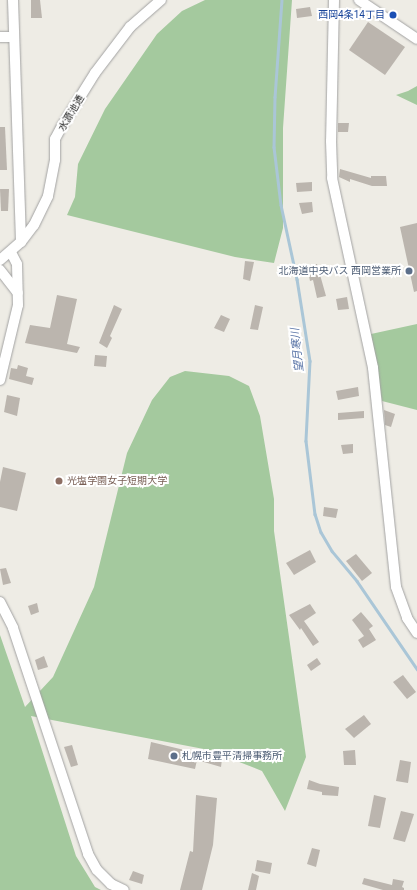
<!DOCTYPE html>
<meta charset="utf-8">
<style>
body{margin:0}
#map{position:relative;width:417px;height:890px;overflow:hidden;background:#eeece5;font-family:Roboto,"Noto Sans JP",sans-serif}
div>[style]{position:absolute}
.forest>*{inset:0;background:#a4c99e}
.stream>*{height:2.5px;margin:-1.25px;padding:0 1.25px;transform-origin:1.25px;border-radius:1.25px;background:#aac6d7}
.building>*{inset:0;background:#bbb5ae}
.roads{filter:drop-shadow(0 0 1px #a2a2a2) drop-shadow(0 0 1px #a2a2a2)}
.minor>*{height:10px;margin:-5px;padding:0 5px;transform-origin:5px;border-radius:5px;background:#fff}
.dots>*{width:11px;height:11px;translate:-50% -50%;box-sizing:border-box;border:2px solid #fff;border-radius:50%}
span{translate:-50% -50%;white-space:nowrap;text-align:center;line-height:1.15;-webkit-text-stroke:4px #fff;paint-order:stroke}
.transit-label{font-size:10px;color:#164399}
.right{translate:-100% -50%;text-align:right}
.street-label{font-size:10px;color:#1e1e1e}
.service-label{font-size:10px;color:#4e5e75}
.left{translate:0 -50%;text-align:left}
.education-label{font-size:10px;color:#785e54}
.water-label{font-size:11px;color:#5470a4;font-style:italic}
</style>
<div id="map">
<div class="forest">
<div style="clip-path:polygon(205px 0,292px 0,283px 128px,283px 228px,274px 263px,235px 257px,67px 215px,75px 197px,78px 164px,105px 109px,157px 34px,182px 11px)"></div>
<div style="clip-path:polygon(417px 86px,417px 105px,396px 95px,408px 91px)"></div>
<div style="clip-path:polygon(417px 324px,417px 410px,382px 401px,371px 334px)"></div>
<div style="clip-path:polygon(185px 371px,229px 376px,249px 386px,260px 416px,274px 499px,274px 531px,306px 757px,285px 811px,262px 771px,209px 750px,31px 716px,76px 856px,95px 887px,101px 890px,0 890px,0 635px,25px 707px,53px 677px,94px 587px,127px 453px,152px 400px,170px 377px)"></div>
</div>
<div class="stream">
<div style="left:282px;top:0;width:97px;rotate:94.1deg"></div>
<div style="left:275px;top:97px;width:50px;rotate:91.1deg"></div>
<div style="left:274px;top:147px;width:58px;rotate:83.1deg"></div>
<div style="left:281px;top:205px;width:76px;rotate:77.8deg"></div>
<div style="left:297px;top:279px;width:83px;rotate:81deg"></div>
<div style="left:310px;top:361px;width:80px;rotate:92.9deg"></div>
<div style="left:306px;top:441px;width:74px;rotate:83deg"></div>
<div style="left:315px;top:514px;width:19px;rotate:72deg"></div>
<div style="left:321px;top:532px;width:22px;rotate:60deg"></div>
<div style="left:332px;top:551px;width:39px;rotate:50deg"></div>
<div style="left:357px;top:581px;width:107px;rotate:55.7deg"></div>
</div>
<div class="building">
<div style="clip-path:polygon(31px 0,40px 0,42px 18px,31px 18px)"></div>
<div style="clip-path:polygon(310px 7px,312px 16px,297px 18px,296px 9px)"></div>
<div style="clip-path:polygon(368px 22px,405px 47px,385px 75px,349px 50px)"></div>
<div style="clip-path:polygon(338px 123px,349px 123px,348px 132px,338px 132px)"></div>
<div style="clip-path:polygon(0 127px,5px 127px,7px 170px,0 170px)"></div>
<div style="clip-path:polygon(340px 169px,371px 178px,371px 176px,386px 176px,387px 186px,372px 186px,350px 179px,350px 182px,339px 177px)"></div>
<div style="clip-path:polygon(312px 182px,312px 191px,297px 192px,296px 183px)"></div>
<div style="clip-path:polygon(0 189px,9px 189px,8px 211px,1px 211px)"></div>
<div style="clip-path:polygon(312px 202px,313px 212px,302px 214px,299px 203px)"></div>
<div style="clip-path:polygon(417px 223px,417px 291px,414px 292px,400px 227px)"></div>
<div style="clip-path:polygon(245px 261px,254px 262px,250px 281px,243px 279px)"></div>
<div style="clip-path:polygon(317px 264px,326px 296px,317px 298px,313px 280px,310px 281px,307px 266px)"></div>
<div style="clip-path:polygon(57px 295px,77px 299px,67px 344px,80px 347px,77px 353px,25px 343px,30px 325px,50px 328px)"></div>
<div style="clip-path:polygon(347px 297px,349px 309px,338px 310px,336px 299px)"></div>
<div style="clip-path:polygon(114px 305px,122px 309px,110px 336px,112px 338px,107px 348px,99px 343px)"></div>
<div style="clip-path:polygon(255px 305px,263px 307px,258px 330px,250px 329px)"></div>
<div style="clip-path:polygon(221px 315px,230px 319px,224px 332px,214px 328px)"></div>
<div style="clip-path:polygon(95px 355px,107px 356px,106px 367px,94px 366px)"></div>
<div style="clip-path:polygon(18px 365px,28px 368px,26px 376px,34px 378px,32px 385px,9px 379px,11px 368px,17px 369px)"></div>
<div style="clip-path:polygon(358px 387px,359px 396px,338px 400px,336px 391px)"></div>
<div style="clip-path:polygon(7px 395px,20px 398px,17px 416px,4px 412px)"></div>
<div style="clip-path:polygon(384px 410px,395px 414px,391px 427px,385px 425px)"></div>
<div style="clip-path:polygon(364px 411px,364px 418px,338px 420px,338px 413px)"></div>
<div style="clip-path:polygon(353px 444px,353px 453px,343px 454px,341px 445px)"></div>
<div style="clip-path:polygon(3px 467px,26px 473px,17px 511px,0 507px,0 482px)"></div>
<div style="clip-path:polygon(324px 507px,338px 509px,336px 518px,323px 516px)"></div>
<div style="clip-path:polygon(310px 550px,316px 562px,294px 575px,286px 563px)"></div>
<div style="clip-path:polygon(356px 554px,372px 573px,362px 581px,346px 561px)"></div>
<div style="clip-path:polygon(6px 568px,11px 583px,3px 585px,0 569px)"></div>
<div style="clip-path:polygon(37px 603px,39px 612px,31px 615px,28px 606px)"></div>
<div style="clip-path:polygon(310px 604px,316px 613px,304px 621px,319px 642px,313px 646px,301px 628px,300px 630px,289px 615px)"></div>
<div style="clip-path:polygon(361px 612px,373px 626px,369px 629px,376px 640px,363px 648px,358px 640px,364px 636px,352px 620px)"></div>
<div style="clip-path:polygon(44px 656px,48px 667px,38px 670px,35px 660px)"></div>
<div style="clip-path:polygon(317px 658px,321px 664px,311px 671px,307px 665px)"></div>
<div style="clip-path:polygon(403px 675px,416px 692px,407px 699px,393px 682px)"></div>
<div style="clip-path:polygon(364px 715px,371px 724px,354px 738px,345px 729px)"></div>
<div style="clip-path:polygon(151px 742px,222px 759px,221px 767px,197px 760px,195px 769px,148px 759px)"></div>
<div style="clip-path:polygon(72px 745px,78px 765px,71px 767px,64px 747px)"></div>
<div style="clip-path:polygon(355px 750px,356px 765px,344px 765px,343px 751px)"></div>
<div style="clip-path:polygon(400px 760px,411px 762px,408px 783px,396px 781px)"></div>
<div style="clip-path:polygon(309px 780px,320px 784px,339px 787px,338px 796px,322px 795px,322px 792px,307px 789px)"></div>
<div style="clip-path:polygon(196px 795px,217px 798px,213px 845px,202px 890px,180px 890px,190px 851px,193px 852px)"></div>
<div style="clip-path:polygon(374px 795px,386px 798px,380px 828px,368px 826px)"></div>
<div style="clip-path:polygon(401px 811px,414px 814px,405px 842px,393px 839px)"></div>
<div style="clip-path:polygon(312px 848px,320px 850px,316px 867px,307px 864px)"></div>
<div style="clip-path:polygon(257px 860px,272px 863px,270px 874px,255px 871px)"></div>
<div style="clip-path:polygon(133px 871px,144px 875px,142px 884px,129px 880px)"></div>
<div style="clip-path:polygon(252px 873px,259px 876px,256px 890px,248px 890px)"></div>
<div style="clip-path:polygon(364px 878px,392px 885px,393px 879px,404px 881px,402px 887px,404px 888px,404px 890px,383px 890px,362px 884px)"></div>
</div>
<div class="roads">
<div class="minor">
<div style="left:13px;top:0;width:242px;rotate:88.1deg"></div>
<div style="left:334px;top:0;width:141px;rotate:91.2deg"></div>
<div style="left:331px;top:141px;width:37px;rotate:88deg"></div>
<div style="left:332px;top:178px;width:194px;rotate:77.8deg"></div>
<div style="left:373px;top:368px;width:220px;rotate:84deg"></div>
<div style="left:396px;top:587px;width:33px;rotate:70deg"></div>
<div style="left:407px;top:618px;width:18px;rotate:56deg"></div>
<div style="left:359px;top:0;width:70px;rotate:33.9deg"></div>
<div style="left:0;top:37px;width:14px"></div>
<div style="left:0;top:260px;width:28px;rotate:-41deg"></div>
<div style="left:21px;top:242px;width:21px;rotate:-53deg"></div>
<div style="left:34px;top:225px;width:32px;rotate:-64deg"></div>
<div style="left:48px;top:196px;width:37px;rotate:-79deg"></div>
<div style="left:55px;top:160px;width:21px;rotate:-90deg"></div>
<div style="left:55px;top:139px;width:15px;rotate:-62deg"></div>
<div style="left:62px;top:126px;width:62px;rotate:-58.1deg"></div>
<div style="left:95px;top:73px;width:58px;rotate:-52.7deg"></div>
<div style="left:130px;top:27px;width:41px;rotate:-41.1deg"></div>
<div style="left:0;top:270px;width:29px;rotate:52deg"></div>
<div style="left:0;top:380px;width:77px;rotate:-76.5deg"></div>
<div style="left:18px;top:305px;width:41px;rotate:-91.4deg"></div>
<div style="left:17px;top:264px;width:13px;rotate:-117deg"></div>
<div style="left:0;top:602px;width:29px;rotate:63deg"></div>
<div style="left:13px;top:628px;width:238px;rotate:71.6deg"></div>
<div style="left:88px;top:854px;width:18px;rotate:61deg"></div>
<div style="left:97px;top:870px;width:20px;rotate:45deg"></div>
<div style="left:111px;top:884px;width:14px;rotate:25deg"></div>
</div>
</div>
<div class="dots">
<div style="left:393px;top:15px;background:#1a4fb4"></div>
<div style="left:409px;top:271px;background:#5c6f8a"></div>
<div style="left:59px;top:481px;background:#8d6e63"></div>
<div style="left:174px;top:756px;background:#5c6f8a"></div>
</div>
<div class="transit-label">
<span class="right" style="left:385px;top:15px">西岡4条14丁目</span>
</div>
<div class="street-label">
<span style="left:71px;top:113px;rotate:-59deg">水源池通</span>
</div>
<div class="service-label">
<span class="right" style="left:401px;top:271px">北海道中央バス 西岡営業所</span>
<span class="left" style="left:182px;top:756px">札幌市豊平清掃事務所</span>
</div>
<div class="education-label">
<span class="left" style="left:67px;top:481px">光塩学園女子短期大学</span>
</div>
<div class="water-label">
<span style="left:298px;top:350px;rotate:-96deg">望月寒川</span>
</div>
</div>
